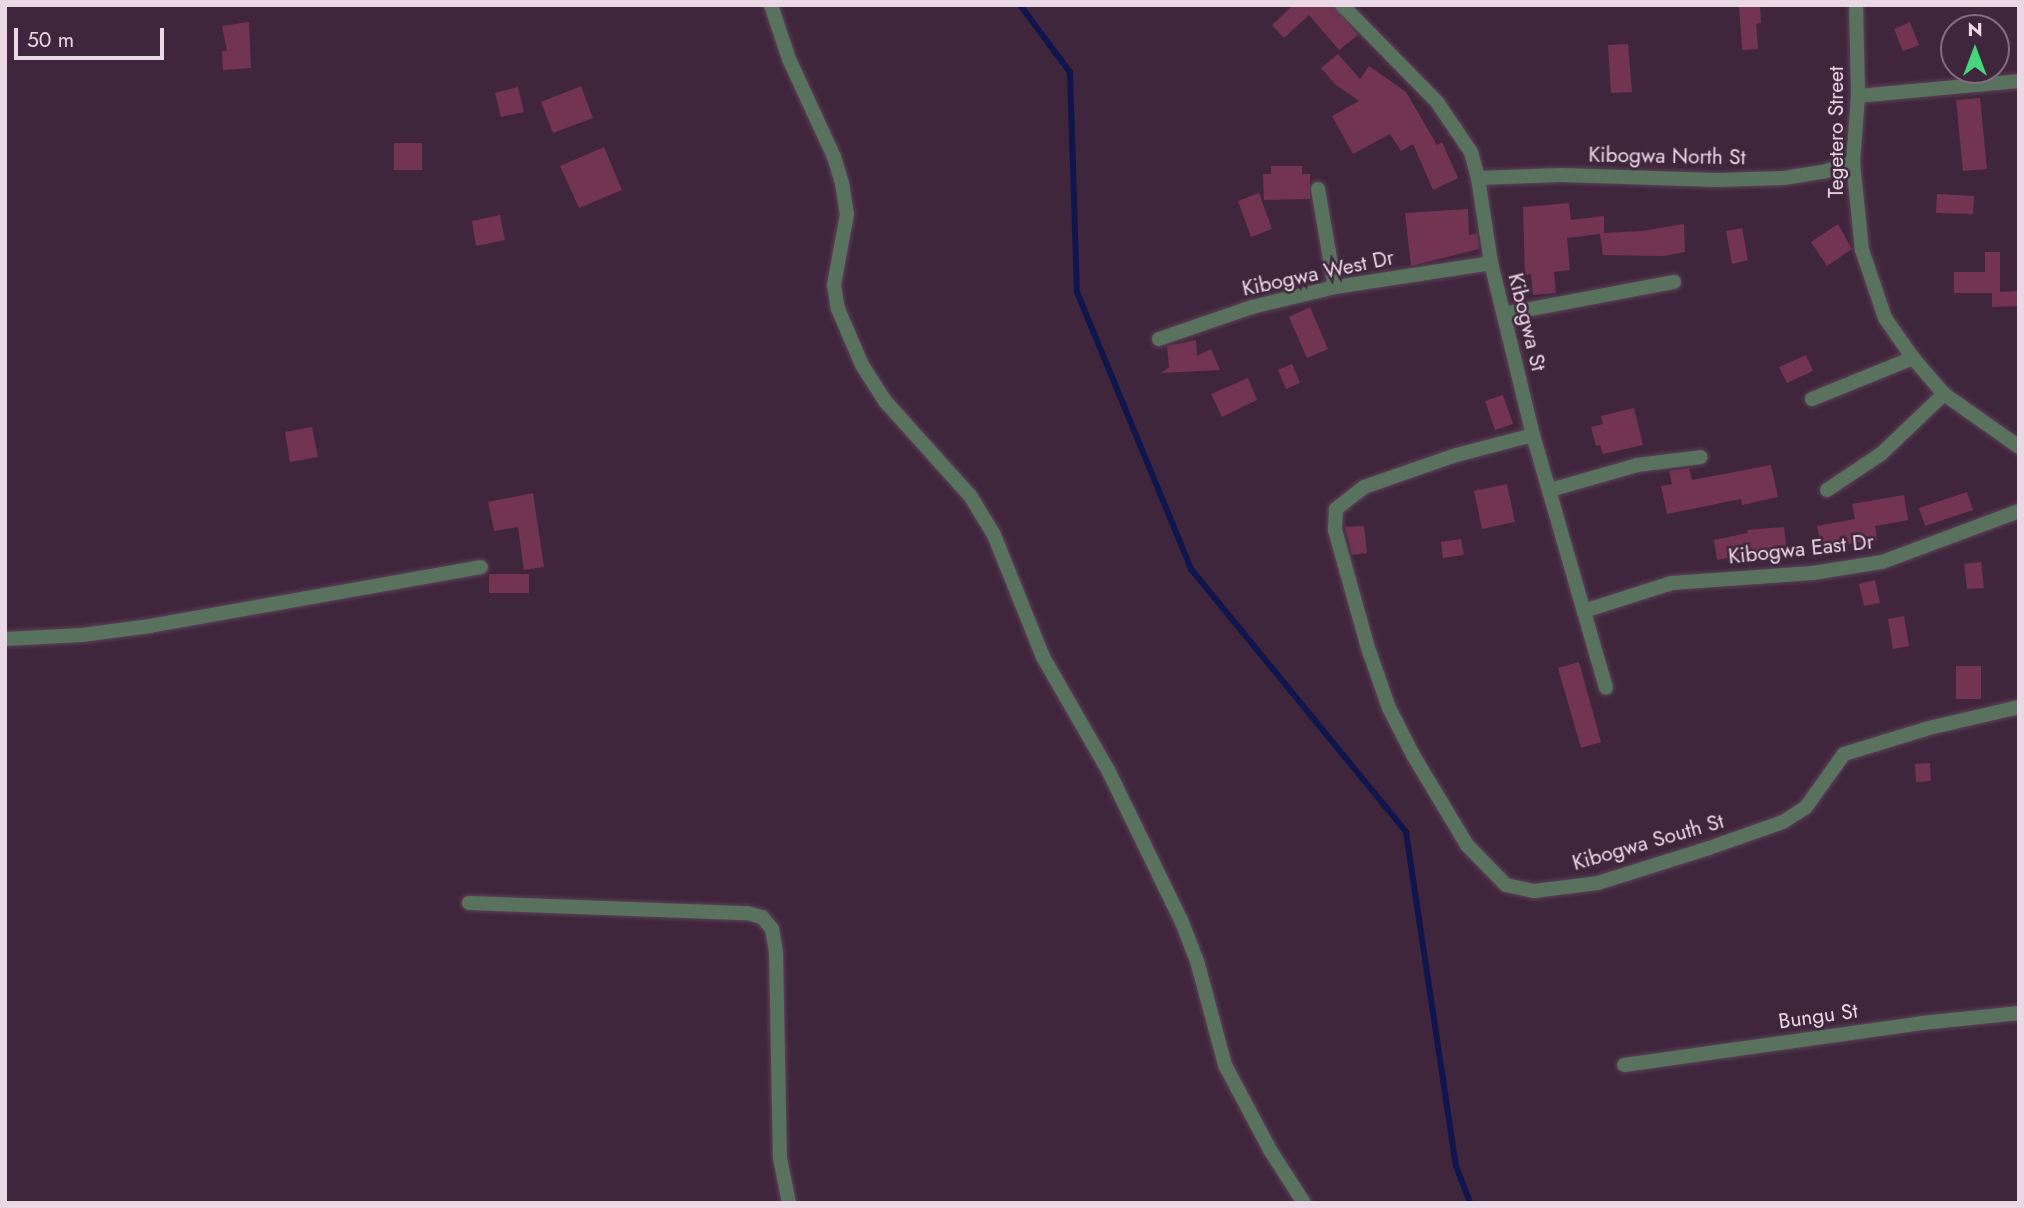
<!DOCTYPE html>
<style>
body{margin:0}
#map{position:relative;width:2024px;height:1208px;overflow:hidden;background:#40263d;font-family:Jost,sans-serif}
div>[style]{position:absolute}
.stream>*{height:6px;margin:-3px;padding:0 3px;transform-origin:3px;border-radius:3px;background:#10164b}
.building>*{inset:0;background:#733352}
.roads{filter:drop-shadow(0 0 2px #5b4258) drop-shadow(0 0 2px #5b4258)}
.street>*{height:14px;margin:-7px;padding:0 7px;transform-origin:7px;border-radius:7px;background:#58725e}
span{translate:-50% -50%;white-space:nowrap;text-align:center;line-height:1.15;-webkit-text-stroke:5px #40263d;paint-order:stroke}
.street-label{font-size:21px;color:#ead8e7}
.frame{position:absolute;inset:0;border:7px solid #ead8e7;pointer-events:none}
.north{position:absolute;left:1940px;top:14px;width:70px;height:70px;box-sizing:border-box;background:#40263d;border:2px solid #846d81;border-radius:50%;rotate:0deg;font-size:19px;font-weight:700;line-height:28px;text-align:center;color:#ead8e7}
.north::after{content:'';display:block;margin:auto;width:24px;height:32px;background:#45d77a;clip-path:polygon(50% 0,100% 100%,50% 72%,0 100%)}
.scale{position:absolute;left:14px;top:28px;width:150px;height:32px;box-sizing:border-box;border:4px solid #ead8e7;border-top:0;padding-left:9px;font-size:21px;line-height:24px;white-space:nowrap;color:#ead8e7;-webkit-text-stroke:5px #40263d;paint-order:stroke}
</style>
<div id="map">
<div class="stream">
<div style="left:1020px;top:5px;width:84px;rotate:53.3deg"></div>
<div style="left:1070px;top:72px;width:220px;rotate:88.2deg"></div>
<div style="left:1077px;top:292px;width:300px;rotate:67.6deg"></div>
<div style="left:1191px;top:569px;width:340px;rotate:50.7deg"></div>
<div style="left:1406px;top:832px;width:338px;rotate:81.5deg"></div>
<div style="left:1456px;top:1166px;width:40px;rotate:69deg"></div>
</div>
<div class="building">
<div style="clip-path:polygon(1293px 5px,1333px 5px,1358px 35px,1339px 50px,1309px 15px,1284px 38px,1272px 25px)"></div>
<div style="clip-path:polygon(1739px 5px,1760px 5px,1761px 23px,1756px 24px,1758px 49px,1742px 50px)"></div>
<div style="clip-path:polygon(249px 22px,251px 68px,223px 70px,222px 51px,227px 51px,222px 26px)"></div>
<div style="clip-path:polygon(1910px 22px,1919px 45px,1903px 51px,1894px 29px)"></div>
<div style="clip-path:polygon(1628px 44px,1632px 92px,1611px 93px,1608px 45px)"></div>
<div style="clip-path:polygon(1338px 54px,1360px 79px,1369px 66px,1406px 92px,1437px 145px,1442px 142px,1458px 178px,1433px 190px,1413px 144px,1401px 151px,1390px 134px,1353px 154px,1332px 116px,1359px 101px,1336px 85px,1321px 68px)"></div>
<div style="clip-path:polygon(581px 86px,593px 118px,553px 133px,541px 102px)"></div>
<div style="clip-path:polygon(518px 87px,524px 112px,501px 117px,495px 93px)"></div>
<div style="clip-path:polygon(1980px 98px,1987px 169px,1963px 171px,1956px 100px)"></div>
<div style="clip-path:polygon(394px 143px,422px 143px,422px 170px,394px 170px)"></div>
<div style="clip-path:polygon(604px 147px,622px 190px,579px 208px,560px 166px)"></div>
<div style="clip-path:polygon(1271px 166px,1302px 166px,1302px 174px,1310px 174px,1310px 199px,1264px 200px,1263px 174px,1271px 174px)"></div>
<div style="clip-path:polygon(1259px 193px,1272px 229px,1251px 237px,1238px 201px)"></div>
<div style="clip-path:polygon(1937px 194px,1974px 196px,1973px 214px,1936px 213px)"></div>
<div style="clip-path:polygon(1569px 203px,1571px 220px,1604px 216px,1604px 233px,1642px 231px,1684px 224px,1685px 252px,1664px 256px,1603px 255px,1600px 234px,1567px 238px,1570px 270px,1554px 272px,1556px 293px,1533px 295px,1531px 274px,1525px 275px,1523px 207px)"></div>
<div style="clip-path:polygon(1468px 209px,1469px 235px,1477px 233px,1479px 249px,1411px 266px,1405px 213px)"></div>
<div style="clip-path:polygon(500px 215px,505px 240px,476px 246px,472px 221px)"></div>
<div style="clip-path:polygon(1838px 224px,1852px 249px,1827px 266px,1811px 242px)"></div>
<div style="clip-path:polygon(1742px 228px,1748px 260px,1732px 264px,1726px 231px)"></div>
<div style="clip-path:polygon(1985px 252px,2000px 252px,2000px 292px,2019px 291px,2019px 306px,1992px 307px,1992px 293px,1954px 293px,1954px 272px,1985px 272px)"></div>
<div style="clip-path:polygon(1310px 307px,1328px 349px,1307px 358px,1289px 317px)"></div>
<div style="clip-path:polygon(1196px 340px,1197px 356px,1211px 349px,1220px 370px,1161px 373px,1169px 367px,1167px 346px)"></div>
<div style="clip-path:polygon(1806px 355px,1813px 371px,1787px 383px,1779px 367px)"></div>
<div style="clip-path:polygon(1292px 364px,1300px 383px,1286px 389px,1278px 370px)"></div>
<div style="clip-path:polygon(1248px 378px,1257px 400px,1222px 417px,1211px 394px)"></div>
<div style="clip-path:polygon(1503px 395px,1513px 424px,1495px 430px,1485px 401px)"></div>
<div style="clip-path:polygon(1634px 408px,1643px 445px,1603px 454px,1600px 445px,1596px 446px,1591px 427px,1603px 424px,1601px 416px)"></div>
<div style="clip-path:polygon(312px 427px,318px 457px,290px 462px,285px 432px)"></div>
<div style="clip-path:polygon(1771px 465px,1778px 497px,1742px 505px,1741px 499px,1667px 514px,1661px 486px,1672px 484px,1669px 471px,1689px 468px,1692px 480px)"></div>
<div style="clip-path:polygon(1507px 484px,1515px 522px,1482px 529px,1474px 491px)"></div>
<div style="clip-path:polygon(1967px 492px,1973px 510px,1925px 526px,1919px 508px)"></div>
<div style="clip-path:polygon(533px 493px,544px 567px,524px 570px,518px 527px,494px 531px,488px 502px)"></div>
<div style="clip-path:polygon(1904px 495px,1908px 520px,1875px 526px,1877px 540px,1847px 544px,1848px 549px,1823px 554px,1817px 526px,1855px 519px,1852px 504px)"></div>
<div style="clip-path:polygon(1364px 526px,1367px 553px,1352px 555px,1345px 527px)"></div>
<div style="clip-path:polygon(1784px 527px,1787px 553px,1763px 555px,1763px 552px,1717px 560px,1714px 540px,1748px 533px,1747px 530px)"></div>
<div style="clip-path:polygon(1461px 539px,1464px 555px,1443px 558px,1441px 542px)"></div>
<div style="clip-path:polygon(1981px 562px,1984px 588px,1967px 589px,1964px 564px)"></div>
<div style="clip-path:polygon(489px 574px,529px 574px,529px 593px,489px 593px)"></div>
<div style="clip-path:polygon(1875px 580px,1880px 603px,1864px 606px,1859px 584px)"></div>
<div style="clip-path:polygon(1904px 616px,1909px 646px,1893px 649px,1888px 619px)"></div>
<div style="clip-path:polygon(1579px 662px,1601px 742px,1581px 748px,1558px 668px)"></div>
<div style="clip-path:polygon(1956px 666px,1981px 666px,1981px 699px,1956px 699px)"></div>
<div style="clip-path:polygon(1930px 763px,1931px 781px,1916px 782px,1915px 764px)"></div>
</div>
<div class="roads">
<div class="street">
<div style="left:771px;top:5px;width:57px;rotate:71.6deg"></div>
<div style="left:789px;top:59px;width:108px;rotate:65.3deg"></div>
<div style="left:834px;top:157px;width:27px;rotate:73deg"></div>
<div style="left:842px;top:183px;width:31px;rotate:81deg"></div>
<div style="left:847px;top:214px;width:72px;rotate:100.4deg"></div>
<div style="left:834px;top:285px;width:24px;rotate:81deg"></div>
<div style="left:838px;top:309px;width:61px;rotate:66.8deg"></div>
<div style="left:862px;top:365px;width:43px;rotate:57.4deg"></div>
<div style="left:885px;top:401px;width:129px;rotate:48.1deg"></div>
<div style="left:971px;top:497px;width:44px;rotate:58.8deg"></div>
<div style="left:994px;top:535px;width:131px;rotate:68.1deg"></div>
<div style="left:1043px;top:657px;width:133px;rotate:60.1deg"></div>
<div style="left:1109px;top:772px;width:165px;rotate:64.1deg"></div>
<div style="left:1181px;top:920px;width:44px;rotate:68.7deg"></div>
<div style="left:1197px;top:961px;width:108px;rotate:74.9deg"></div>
<div style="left:1225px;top:1065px;width:96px;rotate:62.1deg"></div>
<div style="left:1270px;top:1150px;width:63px;rotate:57.3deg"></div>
<div style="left:1342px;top:5px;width:136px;rotate:45.6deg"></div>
<div style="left:1437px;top:102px;width:60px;rotate:55.8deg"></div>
<div style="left:1471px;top:152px;width:27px;rotate:75deg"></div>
<div style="left:1478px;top:178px;width:86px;rotate:81.3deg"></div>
<div style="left:1491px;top:263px;width:177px;rotate:76.3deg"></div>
<div style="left:1533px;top:435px;width:263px;rotate:73.9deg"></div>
<div style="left:1856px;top:5px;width:91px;rotate:88.7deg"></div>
<div style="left:1858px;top:96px;width:66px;rotate:94.3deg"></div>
<div style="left:1853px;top:162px;width:88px;rotate:84.2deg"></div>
<div style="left:1862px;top:250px;width:72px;rotate:71.3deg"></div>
<div style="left:1885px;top:318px;width:49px;rotate:55deg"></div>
<div style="left:1913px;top:358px;width:48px;rotate:49.3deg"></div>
<div style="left:1944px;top:394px;width:92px;rotate:35.2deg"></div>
<div style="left:1858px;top:96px;width:162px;rotate:-5.3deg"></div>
<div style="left:1478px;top:178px;width:83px;rotate:-2.1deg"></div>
<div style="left:1561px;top:175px;width:156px;rotate:1.8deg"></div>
<div style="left:1717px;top:180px;width:67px;rotate:-1.7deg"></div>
<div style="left:1784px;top:178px;width:39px;rotate:-9deg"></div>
<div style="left:1823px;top:172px;width:32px;rotate:-18deg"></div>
<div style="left:1318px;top:189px;width:99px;rotate:80.2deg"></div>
<div style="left:1504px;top:314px;width:173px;rotate:-10.7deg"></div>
<div style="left:1159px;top:339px;width:98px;rotate:-19deg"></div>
<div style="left:1252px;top:307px;width:85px;rotate:-13.5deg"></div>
<div style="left:1335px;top:287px;width:158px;rotate:-8.7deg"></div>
<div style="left:1812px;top:399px;width:109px;rotate:-22.1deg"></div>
<div style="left:1533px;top:435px;width:80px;rotate:165.4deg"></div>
<div style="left:1456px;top:455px;width:97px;rotate:160.8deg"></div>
<div style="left:1364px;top:487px;width:36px;rotate:142deg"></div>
<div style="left:1336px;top:509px;width:21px;rotate:93deg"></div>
<div style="left:1335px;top:530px;width:123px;rotate:74.4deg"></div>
<div style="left:1368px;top:648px;width:64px;rotate:70.7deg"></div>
<div style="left:1389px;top:708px;width:53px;rotate:62.9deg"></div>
<div style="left:1413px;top:755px;width:105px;rotate:59deg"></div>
<div style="left:1467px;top:845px;width:56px;rotate:45.7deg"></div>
<div style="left:1506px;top:885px;width:29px;rotate:12deg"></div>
<div style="left:1534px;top:891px;width:64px;rotate:-7.1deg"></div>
<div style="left:1598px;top:883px;width:116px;rotate:-17.5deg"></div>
<div style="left:1709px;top:848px;width:78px;rotate:-19.4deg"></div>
<div style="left:1783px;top:822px;width:27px;rotate:-33deg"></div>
<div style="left:1806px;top:807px;width:65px;rotate:-54.4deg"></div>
<div style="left:1844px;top:754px;width:89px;rotate:-17deg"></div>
<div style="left:1929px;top:728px;width:92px;rotate:-13.1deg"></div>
<div style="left:1550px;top:490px;width:91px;rotate:-16deg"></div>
<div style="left:1637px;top:465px;width:64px;rotate:-7.1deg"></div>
<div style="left:1827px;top:490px;width:65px;rotate:-33.7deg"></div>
<div style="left:1881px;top:454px;width:87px;rotate:-43.6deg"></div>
<div style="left:1584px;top:611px;width:92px;rotate:-17.7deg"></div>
<div style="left:1672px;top:583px;width:141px;rotate:-4.1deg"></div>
<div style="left:1813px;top:573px;width:70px;rotate:-9.1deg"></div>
<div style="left:1882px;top:562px;width:146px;rotate:-20.4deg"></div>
<div style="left:5px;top:639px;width:77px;rotate:-3deg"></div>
<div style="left:82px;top:635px;width:69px;rotate:-7.5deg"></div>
<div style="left:150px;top:626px;width:336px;rotate:-10.1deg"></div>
<div style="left:469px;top:903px;width:278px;rotate:2.1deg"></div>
<div style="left:747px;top:913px;width:16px;rotate:15deg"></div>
<div style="left:762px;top:917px;width:16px;rotate:50deg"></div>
<div style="left:772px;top:929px;width:23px;rotate:80deg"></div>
<div style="left:776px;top:952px;width:206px;rotate:88.9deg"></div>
<div style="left:780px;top:1158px;width:46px;rotate:78.7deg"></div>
<div style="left:1624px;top:1065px;width:301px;rotate:-8deg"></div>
<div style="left:1922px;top:1023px;width:98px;rotate:-5.9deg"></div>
</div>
</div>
<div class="street-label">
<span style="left:1836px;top:132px;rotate:-90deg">Tegetero Street</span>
<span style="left:1667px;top:156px;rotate:1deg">Kibogwa North St</span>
<span style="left:1318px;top:273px;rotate:-12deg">Kibogwa West Dr</span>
<span style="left:1527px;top:322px;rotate:76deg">Kibogwa St</span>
<span style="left:1801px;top:549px;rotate:-6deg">Kibogwa East Dr</span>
<span style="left:1648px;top:842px;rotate:-16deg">Kibogwa South St</span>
<span style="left:1818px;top:1016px;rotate:-8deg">Bungu St</span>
</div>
<div class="frame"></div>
<div class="north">N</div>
<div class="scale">50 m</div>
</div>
